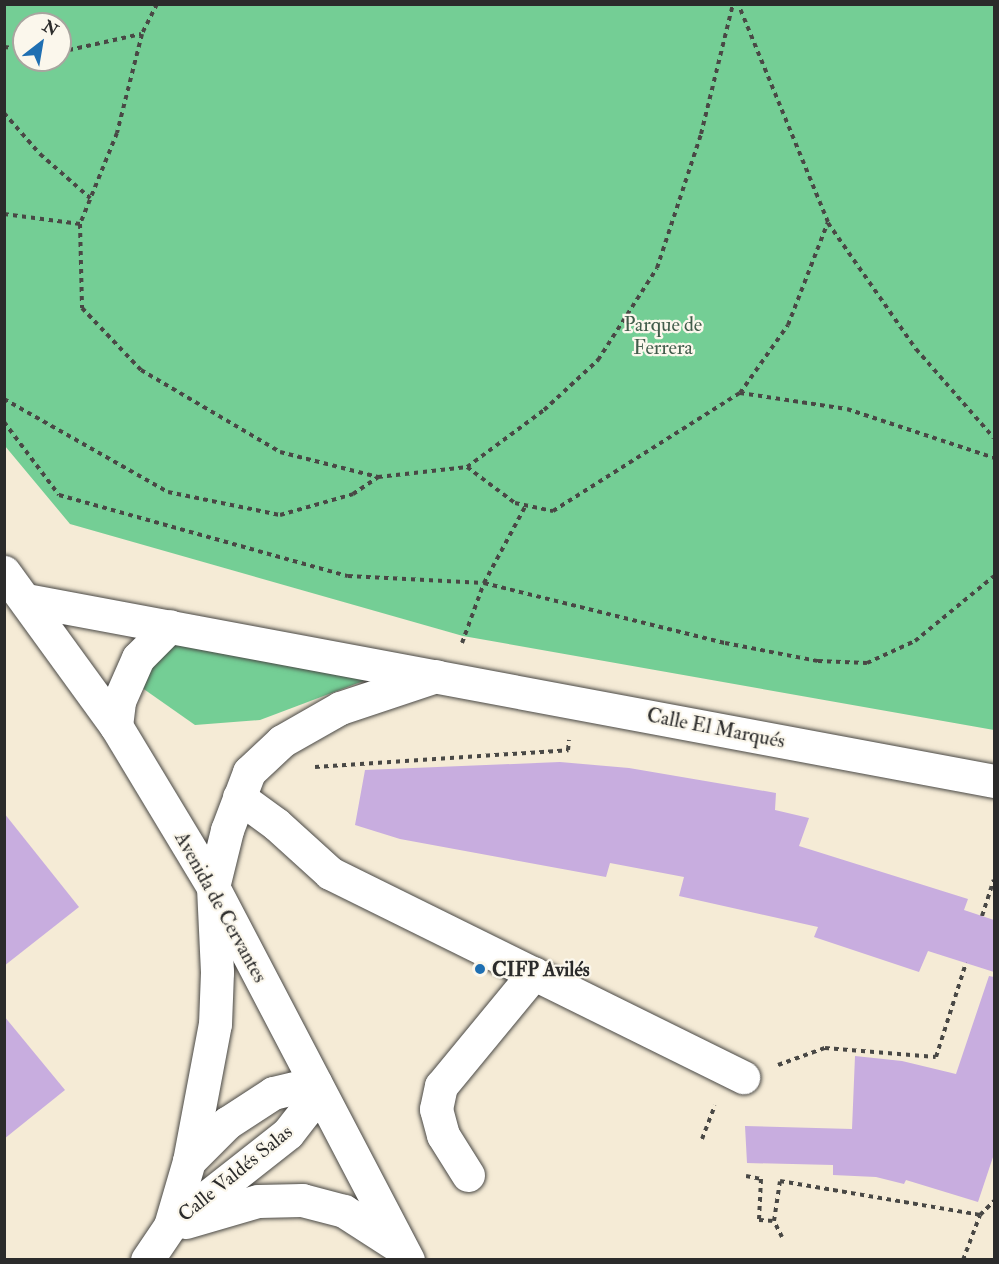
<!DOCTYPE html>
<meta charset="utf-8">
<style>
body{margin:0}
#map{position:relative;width:999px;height:1264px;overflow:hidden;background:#f5ebd6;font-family:"IM FELL Double Pica",serif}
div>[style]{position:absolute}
.green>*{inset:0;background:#74ce95}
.building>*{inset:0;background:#c8addf}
.path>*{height:4px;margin-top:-2px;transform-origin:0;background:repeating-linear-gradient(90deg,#494845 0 4.5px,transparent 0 9px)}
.roads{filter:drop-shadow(0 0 2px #494845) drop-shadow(0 0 2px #494845)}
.minor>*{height:33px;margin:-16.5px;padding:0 16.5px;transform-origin:16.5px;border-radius:16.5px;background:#fff}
.dots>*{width:16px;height:16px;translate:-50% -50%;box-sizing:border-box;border:3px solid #fbf7ec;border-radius:50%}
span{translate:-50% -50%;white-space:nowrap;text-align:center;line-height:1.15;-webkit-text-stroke:4.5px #fbf7ec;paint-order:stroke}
.park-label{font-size:20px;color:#415c4b}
.street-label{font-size:20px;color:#2b2b2b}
.poi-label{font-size:20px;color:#2b2b2b;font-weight:700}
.left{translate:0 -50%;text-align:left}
.frame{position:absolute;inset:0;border:6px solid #2b2b2b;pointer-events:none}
.north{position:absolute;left:12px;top:12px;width:60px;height:60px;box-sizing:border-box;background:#fbf7ec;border:2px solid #a8a59f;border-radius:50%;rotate:31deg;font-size:16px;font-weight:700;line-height:24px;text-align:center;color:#2b2b2b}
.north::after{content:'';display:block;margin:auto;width:21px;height:27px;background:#1f6fb2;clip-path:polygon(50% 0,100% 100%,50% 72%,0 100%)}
</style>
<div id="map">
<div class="green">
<div style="clip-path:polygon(evenodd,4px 5px,994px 5px,994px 730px,463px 636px,70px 524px,5px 446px,4px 5px,24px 24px,60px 24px,60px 60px,24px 60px,24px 24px)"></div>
<div style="clip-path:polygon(185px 639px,382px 674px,260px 720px,195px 725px,138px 685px,169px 647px)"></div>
</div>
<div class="building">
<div style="clip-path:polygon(560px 762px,629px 768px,776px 793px,775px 810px,809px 818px,799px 846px,968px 899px,964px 910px,994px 920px,994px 972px,928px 951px,919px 972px,814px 937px,818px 927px,679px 896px,684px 877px,610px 863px,606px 877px,400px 839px,355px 825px,365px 770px)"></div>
<div style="clip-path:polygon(4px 813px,79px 907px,4px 966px)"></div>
<div style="clip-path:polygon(989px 976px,994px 977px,994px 1154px,978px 1202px,906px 1180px,904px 1184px,876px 1177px,833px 1175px,833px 1165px,747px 1163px,745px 1126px,852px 1129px,855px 1056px,902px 1061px,956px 1074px)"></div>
<div style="clip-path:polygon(4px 1016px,65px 1090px,4px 1139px)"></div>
</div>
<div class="path">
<div style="left:157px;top:4px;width:34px;rotate:117deg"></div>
<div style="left:142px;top:34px;width:102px;rotate:104.2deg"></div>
<div style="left:117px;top:133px;width:98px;rotate:112.1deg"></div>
<div style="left:80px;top:224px;width:84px;rotate:88.6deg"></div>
<div style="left:82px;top:308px;width:86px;rotate:46.4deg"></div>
<div style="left:141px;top:370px;width:161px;rotate:30.5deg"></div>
<div style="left:280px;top:452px;width:101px;rotate:14.3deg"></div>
<div style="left:378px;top:477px;width:90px;rotate:-6.4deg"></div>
<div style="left:467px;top:467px;width:96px;rotate:-36.5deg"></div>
<div style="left:544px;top:410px;width:74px;rotate:-42.8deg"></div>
<div style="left:598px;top:360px;width:109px;rotate:-57.3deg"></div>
<div style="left:657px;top:268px;width:141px;rotate:-71.8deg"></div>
<div style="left:701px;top:134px;width:134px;rotate:-76.2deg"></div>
<div style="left:4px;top:47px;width:20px;rotate:6deg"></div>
<div style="left:60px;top:52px;width:83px;rotate:-12.5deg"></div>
<div style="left:4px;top:113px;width:55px;rotate:48.7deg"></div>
<div style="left:40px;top:154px;width:67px;rotate:41.3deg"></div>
<div style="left:4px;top:214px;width:77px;rotate:7.5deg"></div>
<div style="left:828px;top:223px;width:154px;rotate:55.1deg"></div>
<div style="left:916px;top:349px;width:118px;rotate:48.8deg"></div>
<div style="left:740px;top:393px;width:108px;rotate:8.5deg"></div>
<div style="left:847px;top:409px;width:155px;rotate:18.4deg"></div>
<div style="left:4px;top:399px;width:189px;rotate:29.6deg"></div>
<div style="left:168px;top:492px;width:114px;rotate:11.6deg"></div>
<div style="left:280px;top:515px;width:76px;rotate:-16deg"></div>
<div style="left:353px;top:494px;width:30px;rotate:-34deg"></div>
<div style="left:4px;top:422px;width:91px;rotate:53deg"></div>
<div style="left:59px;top:495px;width:300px;rotate:15.7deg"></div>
<div style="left:348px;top:576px;width:136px;rotate:2.9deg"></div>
<div style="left:484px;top:583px;width:248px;rotate:14deg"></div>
<div style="left:725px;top:643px;width:95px;rotate:11deg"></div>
<div style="left:818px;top:661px;width:49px;rotate:2.3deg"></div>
<div style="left:867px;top:663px;width:53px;rotate:-24.6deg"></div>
<div style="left:915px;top:641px;width:102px;rotate:-39.4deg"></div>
<div style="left:467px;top:467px;width:60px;rotate:36.9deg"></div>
<div style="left:515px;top:503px;width:39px;rotate:12deg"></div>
<div style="left:553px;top:511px;width:221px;rotate:-32.3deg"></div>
<div style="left:740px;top:393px;width:83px;rotate:-54.8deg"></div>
<div style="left:788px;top:325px;width:110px;rotate:-68.8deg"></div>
<div style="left:828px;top:222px;width:236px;rotate:-112.4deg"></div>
<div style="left:462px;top:643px;width:64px;rotate:-69.9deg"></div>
<div style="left:484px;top:583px;width:89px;rotate:-61.7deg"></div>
<div style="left:315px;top:767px;width:254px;rotate:-3.8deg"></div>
<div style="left:568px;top:750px;width:10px;rotate:-84deg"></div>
<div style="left:982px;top:916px;width:38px;rotate:-72deg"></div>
<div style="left:778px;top:1065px;width:50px;rotate:-19.9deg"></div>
<div style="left:825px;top:1048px;width:111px;rotate:4.6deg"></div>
<div style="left:936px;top:1057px;width:99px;rotate:-72.3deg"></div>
<div style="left:702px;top:1139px;width:36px;rotate:-69deg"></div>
<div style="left:746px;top:1176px;width:15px;rotate:11deg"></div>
<div style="left:761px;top:1179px;width:41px;rotate:92.8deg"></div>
<div style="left:759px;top:1220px;width:15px;rotate:4deg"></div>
<div style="left:782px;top:1237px;width:18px;rotate:-117deg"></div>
<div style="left:774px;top:1221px;width:40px;rotate:-81.5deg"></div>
<div style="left:780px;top:1181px;width:203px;rotate:9.6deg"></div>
<div style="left:980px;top:1215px;width:20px;rotate:-45deg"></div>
<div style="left:963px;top:1260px;width:48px;rotate:-69.3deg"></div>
</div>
<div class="roads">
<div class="minor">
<div style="left:4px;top:572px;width:190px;rotate:54deg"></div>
<div style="left:116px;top:726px;width:188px;rotate:58.9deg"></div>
<div style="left:213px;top:887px;width:421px;rotate:62.4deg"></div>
<div style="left:26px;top:600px;width:985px;rotate:10.59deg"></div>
<div style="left:116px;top:726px;width:25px;rotate:-83deg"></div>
<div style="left:119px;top:701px;width:47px;rotate:-66.2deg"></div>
<div style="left:138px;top:658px;width:45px;rotate:-45deg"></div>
<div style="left:239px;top:797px;width:46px;rotate:36.1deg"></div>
<div style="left:276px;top:824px;width:73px;rotate:42.2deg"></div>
<div style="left:330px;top:873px;width:461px;rotate:26.3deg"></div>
<div style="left:189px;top:1161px;width:54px;rotate:-45deg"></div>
<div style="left:227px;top:1123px;width:55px;rotate:-33.1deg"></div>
<div style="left:273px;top:1093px;width:43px;rotate:-13.4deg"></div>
<div style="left:468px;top:1175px;width:47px;rotate:-122deg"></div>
<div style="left:443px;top:1135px;width:27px;rotate:-105deg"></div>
<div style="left:436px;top:1109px;width:24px;rotate:-78deg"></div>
<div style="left:441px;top:1086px;width:146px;rotate:-50.5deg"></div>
<div style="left:186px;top:1222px;width:75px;rotate:-16.3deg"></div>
<div style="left:258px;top:1201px;width:44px;rotate:-1.3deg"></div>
<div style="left:302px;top:1200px;width:43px;rotate:14.7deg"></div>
<div style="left:344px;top:1211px;width:64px;rotate:32.9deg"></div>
<div style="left:170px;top:1226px;width:68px;rotate:-73.7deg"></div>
<div style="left:189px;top:1161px;width:139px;rotate:-79.3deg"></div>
<div style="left:215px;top:1024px;width:52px;rotate:-87.8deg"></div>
<div style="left:217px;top:972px;width:85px;rotate:-92.7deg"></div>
<div style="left:213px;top:887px;width:59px;rotate:-76.2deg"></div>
<div style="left:227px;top:830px;width:62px;rotate:-69.2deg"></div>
<div style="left:249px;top:772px;width:45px;rotate:-43.2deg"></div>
<div style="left:282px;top:741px;width:67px;rotate:-29.6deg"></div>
<div style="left:340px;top:708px;width:101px;rotate:-18.4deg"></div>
<div style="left:147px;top:1260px;width:41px;rotate:-55.9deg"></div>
<div style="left:170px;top:1226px;width:150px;rotate:-38.2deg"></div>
<div style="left:288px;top:1133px;width:28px;rotate:-52deg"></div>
<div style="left:305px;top:1111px;width:30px;rotate:-70deg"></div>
</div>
</div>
<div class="dots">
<div style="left:480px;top:969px;background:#1f6fb2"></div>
</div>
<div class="park-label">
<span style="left:663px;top:336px">Parque de<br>Ferrera</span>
</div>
<div class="street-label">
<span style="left:716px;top:728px;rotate:11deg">Calle El Marqués</span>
<span style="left:221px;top:907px;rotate:61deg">Avenida de Cervantes</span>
<span style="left:235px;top:1173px;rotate:-39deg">Calle Valdés Salas</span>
</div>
<div class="poi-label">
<span class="left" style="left:492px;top:969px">CIFP Avilés</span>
</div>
<div class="frame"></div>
<div class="north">N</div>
</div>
